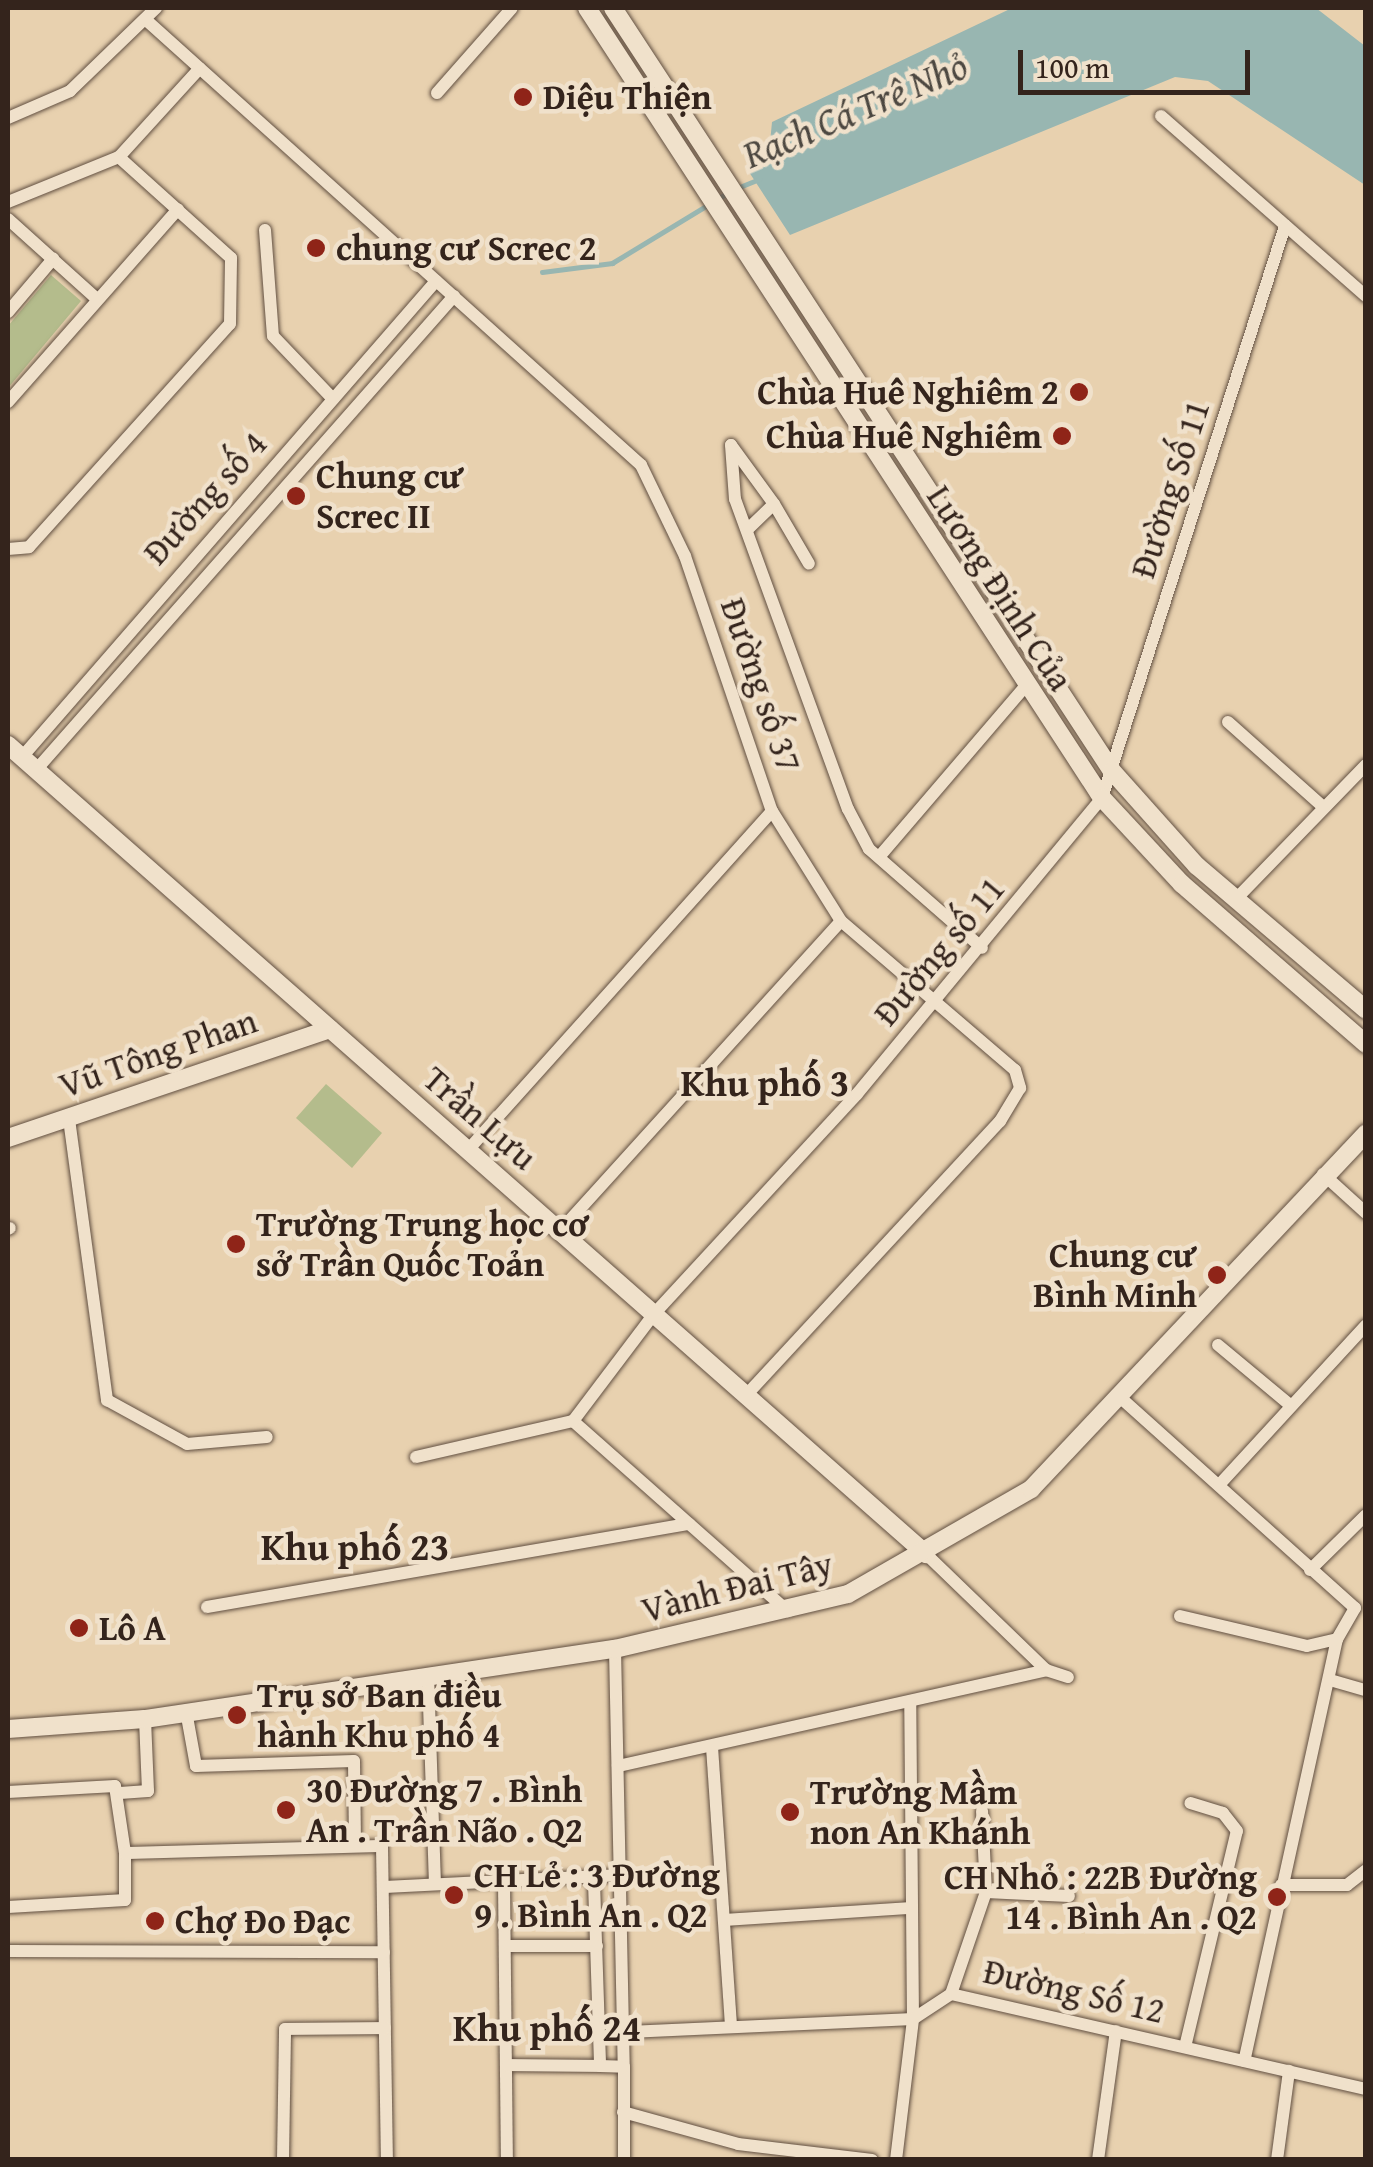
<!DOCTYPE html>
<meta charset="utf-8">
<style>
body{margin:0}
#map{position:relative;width:1373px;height:2167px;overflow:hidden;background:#e8d1af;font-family:"Gentium Book Plus",serif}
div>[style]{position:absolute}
.green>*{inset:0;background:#b4bc8c}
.water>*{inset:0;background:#98b6b1}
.stream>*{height:5px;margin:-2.5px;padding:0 2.5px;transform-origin:2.5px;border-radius:2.5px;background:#98b6b1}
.roads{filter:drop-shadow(0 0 2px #614f41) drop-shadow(0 0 2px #614f41)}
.street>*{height:12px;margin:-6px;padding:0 6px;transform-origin:6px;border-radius:6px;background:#f0e1cb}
.secondary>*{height:18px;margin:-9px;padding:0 9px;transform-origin:9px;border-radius:9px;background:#f0e1cb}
.dots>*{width:28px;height:28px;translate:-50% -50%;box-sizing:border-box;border:5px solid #f0e1cb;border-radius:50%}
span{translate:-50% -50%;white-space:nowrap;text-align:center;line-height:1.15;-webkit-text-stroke:9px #f0e1cb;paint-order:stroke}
.poi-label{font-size:35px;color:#34241c;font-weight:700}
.left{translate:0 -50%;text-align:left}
.right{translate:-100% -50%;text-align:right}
.street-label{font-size:35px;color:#34241c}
.water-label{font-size:38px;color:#4d4841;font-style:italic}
.neighbourhood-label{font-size:38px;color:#34241c;font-weight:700}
.frame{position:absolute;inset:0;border:10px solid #34241c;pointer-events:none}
.scale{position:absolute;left:1018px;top:50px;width:232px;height:45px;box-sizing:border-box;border:5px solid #34241c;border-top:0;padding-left:12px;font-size:30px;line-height:35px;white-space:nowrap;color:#34241c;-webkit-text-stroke:8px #f0e1cb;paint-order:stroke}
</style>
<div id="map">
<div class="green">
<div style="clip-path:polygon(51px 275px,81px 301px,8px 388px,8px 326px)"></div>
<div style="clip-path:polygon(326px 1084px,382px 1133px,352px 1168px,296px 1118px)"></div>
</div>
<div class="water">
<div style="clip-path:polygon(1012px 8px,1316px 8px,1365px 46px,1365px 185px,1208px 81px,1175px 77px,790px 235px,749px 172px,769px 153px,772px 122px)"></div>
</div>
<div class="stream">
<div style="left:737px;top:188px;width:24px;rotate:-22deg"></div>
<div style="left:542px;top:272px;width:71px;rotate:-7.3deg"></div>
<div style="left:612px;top:263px;width:135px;rotate:-31.3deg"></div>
</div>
<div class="roads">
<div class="street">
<div style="left:145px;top:19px;width:667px;rotate:41.96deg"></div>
<div style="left:641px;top:465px;width:101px;rotate:64.2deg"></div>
<div style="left:685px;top:556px;width:269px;rotate:71.2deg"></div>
<div style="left:772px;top:811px;width:130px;rotate:57.9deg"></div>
<div style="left:841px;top:921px;width:229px;rotate:40.6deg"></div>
<div style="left:1015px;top:1070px;width:19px;rotate:74deg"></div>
<div style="left:1020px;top:1088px;width:39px;rotate:121deg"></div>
<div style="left:1000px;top:1121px;width:374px;rotate:132.8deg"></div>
<div style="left:437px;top:93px;width:113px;rotate:-48.6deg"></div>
<div style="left:1161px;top:116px;width:273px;rotate:41.3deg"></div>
<div style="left:8px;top:118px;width:68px;rotate:-23.5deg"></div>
<div style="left:70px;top:91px;width:120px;rotate:-44deg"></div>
<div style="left:8px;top:202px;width:120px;rotate:-22.1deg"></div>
<div style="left:119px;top:157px;width:120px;rotate:-47.7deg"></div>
<div style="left:8px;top:219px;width:120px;rotate:42deg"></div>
<div style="left:265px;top:230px;width:106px;rotate:85.7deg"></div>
<div style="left:273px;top:336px;width:87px;rotate:46.4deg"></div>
<div style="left:8px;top:312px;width:70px;rotate:-49.7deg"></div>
<div style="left:8px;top:402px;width:257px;rotate:-48.6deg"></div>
<div style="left:774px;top:504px;width:69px;rotate:59.7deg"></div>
<div style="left:747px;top:530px;width:37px;rotate:-44deg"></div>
<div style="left:774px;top:504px;width:73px;rotate:-126.1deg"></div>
<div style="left:731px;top:445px;width:54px;rotate:85.8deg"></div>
<div style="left:735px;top:499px;width:330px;rotate:70deg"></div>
<div style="left:848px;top:809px;width:45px;rotate:62.3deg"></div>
<div style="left:869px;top:849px;width:150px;rotate:41.2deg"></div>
<div style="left:8px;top:549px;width:21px;rotate:-5deg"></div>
<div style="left:29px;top:547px;width:300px;rotate:-48deg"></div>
<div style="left:230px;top:324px;width:66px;rotate:-89.1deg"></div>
<div style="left:231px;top:258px;width:151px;rotate:-138deg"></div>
<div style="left:1228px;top:722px;width:125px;rotate:41.7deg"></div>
<div style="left:22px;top:757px;width:631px;rotate:-48.98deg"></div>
<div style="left:36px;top:770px;width:632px;rotate:-48.59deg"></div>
<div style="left:879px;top:857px;width:223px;rotate:-49.4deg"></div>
<div style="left:1236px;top:899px;width:187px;rotate:-45.9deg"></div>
<div style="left:69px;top:1119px;width:284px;rotate:82.3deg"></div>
<div style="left:107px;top:1400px;width:91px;rotate:28.8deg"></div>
<div style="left:187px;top:1444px;width:80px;rotate:-5deg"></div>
<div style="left:468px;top:1150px;width:455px;rotate:-48.1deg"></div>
<div style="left:1323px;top:1174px;width:58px;rotate:42.2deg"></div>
<div style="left:8px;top:1229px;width:2px;rotate:-27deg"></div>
<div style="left:560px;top:1231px;width:418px;rotate:-47.8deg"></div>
<div style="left:1218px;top:1345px;width:94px;rotate:39.8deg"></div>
<div style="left:1122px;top:1399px;width:313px;rotate:41.9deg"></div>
<div style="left:1355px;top:1608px;width:36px;rotate:120deg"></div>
<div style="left:1337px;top:1639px;width:432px;rotate:102.4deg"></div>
<div style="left:573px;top:1421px;width:287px;rotate:41.5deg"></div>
<div style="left:416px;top:1457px;width:161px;rotate:-12.9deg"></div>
<div style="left:573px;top:1421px;width:134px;rotate:-52.9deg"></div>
<div style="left:654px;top:1314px;width:299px;rotate:-47.3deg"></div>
<div style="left:857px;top:1094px;width:384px;rotate:-50.4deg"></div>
<div style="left:1102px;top:798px;width:601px;rotate:-72.26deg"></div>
<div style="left:1219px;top:1485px;width:217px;rotate:-47.4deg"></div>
<div style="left:926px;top:1554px;width:167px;rotate:44deg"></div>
<div style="left:1046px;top:1670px;width:23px;rotate:18deg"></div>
<div style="left:1310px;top:1570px;width:78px;rotate:-44.5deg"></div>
<div style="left:207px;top:1607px;width:489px;rotate:-9.8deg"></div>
<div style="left:1180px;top:1616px;width:130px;rotate:13.3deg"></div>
<div style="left:1307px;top:1646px;width:31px;rotate:-13deg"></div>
<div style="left:615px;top:1649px;width:418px;rotate:88.8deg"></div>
<div style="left:428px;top:1674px;width:209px;rotate:88.1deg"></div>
<div style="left:1330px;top:1680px;width:37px;rotate:16deg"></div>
<div style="left:186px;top:1711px;width:56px;rotate:79.7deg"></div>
<div style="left:196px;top:1766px;width:158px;rotate:-1.8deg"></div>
<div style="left:354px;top:1761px;width:85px;rotate:89.3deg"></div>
<div style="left:712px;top:1747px;width:280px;rotate:86.1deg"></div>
<div style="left:618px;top:1766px;width:439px;rotate:-12.6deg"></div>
<div style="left:8px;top:1792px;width:107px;rotate:-3.2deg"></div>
<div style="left:115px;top:1786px;width:68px;rotate:81.5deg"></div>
<div style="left:125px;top:1853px;width:47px;rotate:90deg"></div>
<div style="left:125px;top:1900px;width:117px;rotate:176.6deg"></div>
<div style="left:120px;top:1793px;width:28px;rotate:-4deg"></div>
<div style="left:148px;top:1791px;width:72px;rotate:-92.4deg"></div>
<div style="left:125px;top:1853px;width:257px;rotate:-1.6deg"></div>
<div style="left:382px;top:1846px;width:314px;rotate:89.1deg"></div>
<div style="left:594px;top:1882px;width:184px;rotate:88.1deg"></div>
<div style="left:600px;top:2066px;width:24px;rotate:2deg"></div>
<div style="left:624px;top:2067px;width:93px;rotate:90deg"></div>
<div style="left:504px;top:1883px;width:276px;rotate:89.4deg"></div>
<div style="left:1281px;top:1885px;width:66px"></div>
<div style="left:1347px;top:1885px;width:24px;rotate:-38deg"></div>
<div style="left:386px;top:1887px;width:235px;rotate:-2.9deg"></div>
<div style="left:986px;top:1892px;width:83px;rotate:2.8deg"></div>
<div style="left:724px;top:1920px;width:188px;rotate:-3.7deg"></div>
<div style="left:506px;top:1946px;width:91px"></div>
<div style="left:8px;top:1951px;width:376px;rotate:0.2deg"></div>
<div style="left:951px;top:1994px;width:108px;rotate:-71.1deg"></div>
<div style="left:986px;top:1892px;width:81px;rotate:-92.8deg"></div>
<div style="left:629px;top:2032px;width:284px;rotate:-2.6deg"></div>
<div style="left:913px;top:2019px;width:314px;rotate:-90.5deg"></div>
<div style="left:1185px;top:2047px;width:222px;rotate:-76.5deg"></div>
<div style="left:1237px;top:1831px;width:23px;rotate:-128deg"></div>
<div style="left:1223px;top:1813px;width:34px;rotate:-163deg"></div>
<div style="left:508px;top:2065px;width:92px;rotate:0.6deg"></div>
<div style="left:623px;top:2112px;width:119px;rotate:15.5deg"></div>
<div style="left:738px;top:2144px;width:135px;rotate:6.8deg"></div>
<div style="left:283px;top:2160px;width:131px;rotate:-89.1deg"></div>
<div style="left:285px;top:2029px;width:100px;rotate:-0.6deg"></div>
<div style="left:896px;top:2160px;width:142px;rotate:-83.1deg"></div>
<div style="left:913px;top:2019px;width:45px;rotate:-33.3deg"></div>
<div style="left:951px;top:1994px;width:426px;rotate:12.9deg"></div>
<div style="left:1098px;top:2160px;width:130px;rotate:-82.1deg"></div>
<div style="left:1277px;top:2160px;width:90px;rotate:-82.3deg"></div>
</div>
<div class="secondary">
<div style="left:587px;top:8px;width:943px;rotate:56.9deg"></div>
<div style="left:1102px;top:798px;width:117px;rotate:47.1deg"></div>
<div style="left:1182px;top:884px;width:244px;rotate:41deg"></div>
<div style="left:613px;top:8px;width:912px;rotate:56.82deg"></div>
<div style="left:1112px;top:771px;width:127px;rotate:48.2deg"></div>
<div style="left:1197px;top:866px;width:222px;rotate:40.4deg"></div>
<div style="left:8px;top:745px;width:1224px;rotate:41.39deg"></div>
<div style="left:8px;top:1138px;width:340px;rotate:-18.7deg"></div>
<div style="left:8px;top:1729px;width:137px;rotate:-4.2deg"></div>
<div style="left:145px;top:1719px;width:475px;rotate:-8.5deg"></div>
<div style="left:615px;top:1649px;width:239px;rotate:-13.3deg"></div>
<div style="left:848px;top:1594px;width:211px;rotate:-29.8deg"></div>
<div style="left:1031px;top:1489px;width:489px;rotate:-46.7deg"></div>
</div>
</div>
<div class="dots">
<div style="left:523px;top:97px;background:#8f2418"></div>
<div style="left:316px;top:248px;background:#8f2418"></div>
<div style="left:1079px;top:392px;background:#8f2418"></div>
<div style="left:1062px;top:436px;background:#8f2418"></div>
<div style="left:296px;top:496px;background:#8f2418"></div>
<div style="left:236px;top:1244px;background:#8f2418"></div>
<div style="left:1217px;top:1275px;background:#8f2418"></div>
<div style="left:79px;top:1628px;background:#8f2418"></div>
<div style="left:237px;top:1715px;background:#8f2418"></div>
<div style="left:286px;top:1810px;background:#8f2418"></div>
<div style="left:790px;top:1812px;background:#8f2418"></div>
<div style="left:454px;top:1895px;background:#8f2418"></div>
<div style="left:1277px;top:1897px;background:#8f2418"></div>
<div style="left:155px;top:1921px;background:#8f2418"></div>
</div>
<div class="poi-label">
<span class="left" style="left:543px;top:97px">Diệu Thiện</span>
<span class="left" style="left:336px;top:248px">chung cư Screc 2</span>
<span class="right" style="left:1059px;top:392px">Chùa Huê Nghiêm 2</span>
<span class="right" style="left:1042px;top:436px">Chùa Huê Nghiêm</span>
<span class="left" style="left:316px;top:496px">Chung cư<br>Screc II</span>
<span class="left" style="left:256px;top:1244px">Trường Trung học cơ<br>sở Trần Quốc Toản</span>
<span class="right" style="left:1197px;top:1275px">Chung cư<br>Bình Minh</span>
<span class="left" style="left:99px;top:1628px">Lô A</span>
<span class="left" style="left:257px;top:1715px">Trụ sở Ban điều<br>hành Khu phố 4</span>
<span class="left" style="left:306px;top:1810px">30 Đường 7 . Bình<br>An . Trần Não . Q2</span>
<span class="left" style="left:810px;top:1812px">Trường Mầm<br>non An Khánh</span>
<span class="left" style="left:474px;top:1895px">CH Lẻ : 3 Đường<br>9 . Bình An . Q2</span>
<span class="right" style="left:1257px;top:1897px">CH Nhỏ : 22B Đường<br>14 . Bình An . Q2</span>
<span class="left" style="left:175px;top:1921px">Chợ Đo Đạc</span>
</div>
<div class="street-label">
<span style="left:1170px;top:489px;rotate:-72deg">Đường Số 11</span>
<span style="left:205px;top:498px;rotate:-48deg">Đường số 4</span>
<span style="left:1000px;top:588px;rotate:57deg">Lương Định Của</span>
<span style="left:761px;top:685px;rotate:71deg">Đường số 37</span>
<span style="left:939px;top:951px;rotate:-50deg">Đường số 11</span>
<span style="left:158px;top:1053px;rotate:-19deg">Vũ Tông Phan</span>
<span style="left:480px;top:1118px;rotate:41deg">Trần Lựu</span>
<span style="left:737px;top:1587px;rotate:-14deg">Vành Đai Tây</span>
<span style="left:1074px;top:1991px;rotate:13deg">Đường Số 12</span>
</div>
<div class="water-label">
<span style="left:855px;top:110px;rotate:-23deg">Rạch Cá Trê Nhỏ</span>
</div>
<div class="neighbourhood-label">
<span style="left:765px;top:1083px">Khu phố 3</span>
<span style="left:355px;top:1547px">Khu phố 23</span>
<span style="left:547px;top:2028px">Khu phố 24</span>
</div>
<div class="frame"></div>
<div class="scale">100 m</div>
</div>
